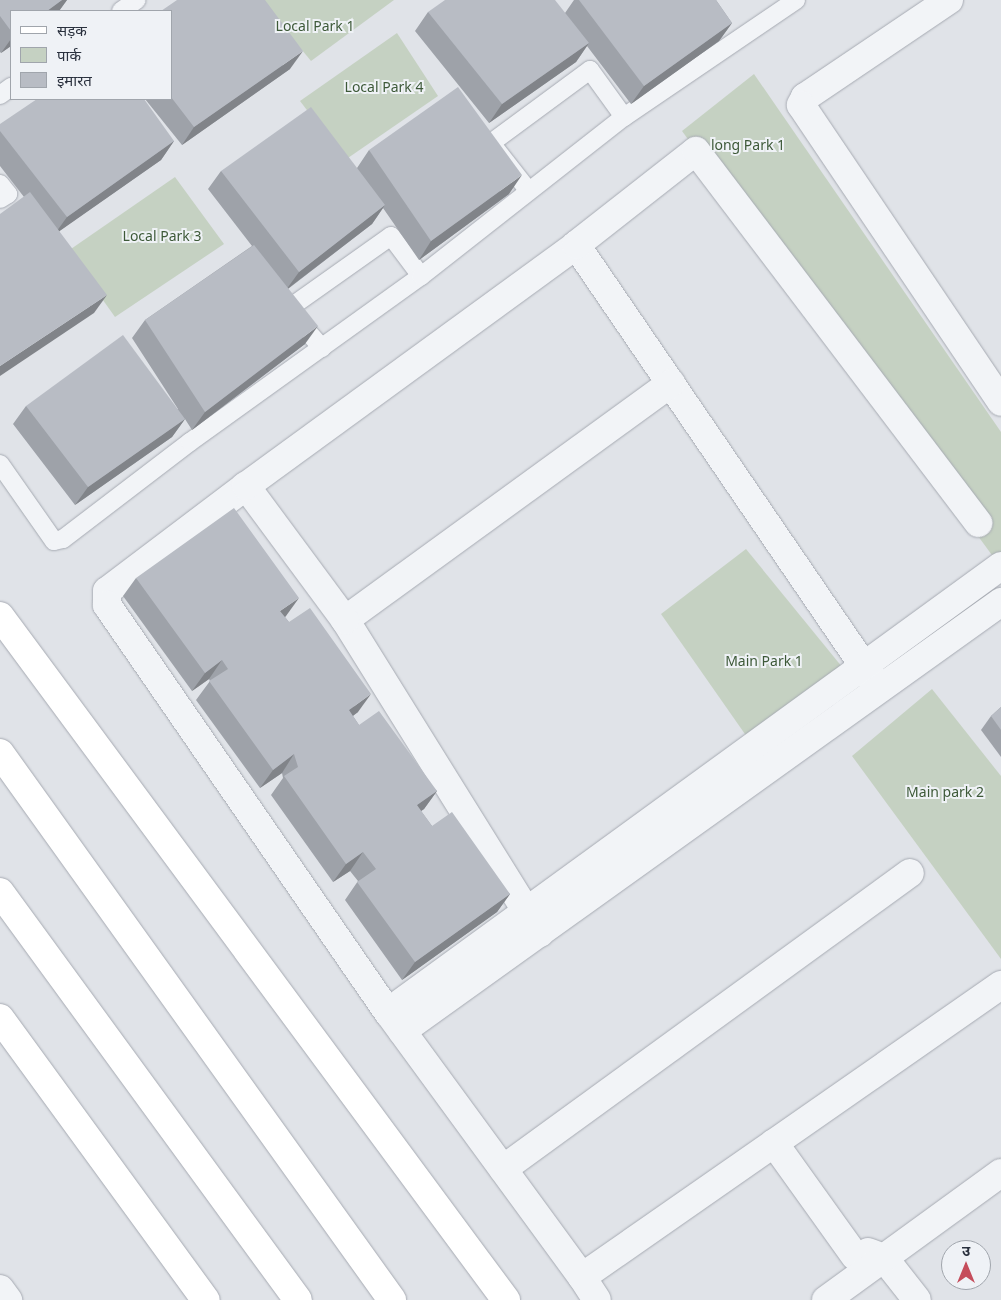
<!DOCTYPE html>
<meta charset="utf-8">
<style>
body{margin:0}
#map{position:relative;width:1001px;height:1300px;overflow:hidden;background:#e0e3e8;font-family:"Noto Sans","Noto Sans Devanagari",sans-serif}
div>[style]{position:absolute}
.green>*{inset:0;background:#c5d1c2}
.roads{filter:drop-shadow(0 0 1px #a6aab2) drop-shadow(0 0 1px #a6aab2)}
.lane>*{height:18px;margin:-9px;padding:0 9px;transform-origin:9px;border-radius:9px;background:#f2f4f7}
.street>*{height:28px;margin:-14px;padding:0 14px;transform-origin:14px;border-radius:14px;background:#f2f4f7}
.secondary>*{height:28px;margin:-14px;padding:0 14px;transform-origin:14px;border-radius:14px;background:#fff}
.primary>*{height:28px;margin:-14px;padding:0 14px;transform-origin:14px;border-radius:14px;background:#fff}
.wall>*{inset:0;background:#9ea2a9}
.shaded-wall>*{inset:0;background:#818489}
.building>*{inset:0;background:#b8bcc4}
span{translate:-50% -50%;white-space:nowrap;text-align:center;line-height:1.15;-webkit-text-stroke:4px #eff2f6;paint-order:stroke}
.park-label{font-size:14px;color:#3d5938}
.legend{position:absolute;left:10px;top:10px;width:162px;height:90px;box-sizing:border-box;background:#eff2f6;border:1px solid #a0a5ac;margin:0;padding:6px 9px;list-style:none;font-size:15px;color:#2a313e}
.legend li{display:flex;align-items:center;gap:10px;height:25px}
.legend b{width:25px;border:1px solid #a0a5ac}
.north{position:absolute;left:941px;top:1240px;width:50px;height:50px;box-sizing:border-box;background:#eff2f6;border:1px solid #a0a5ac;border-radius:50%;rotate:0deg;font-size:14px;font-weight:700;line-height:20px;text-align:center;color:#2a313e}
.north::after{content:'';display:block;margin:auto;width:18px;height:22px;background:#c54d5b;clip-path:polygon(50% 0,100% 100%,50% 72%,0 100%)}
</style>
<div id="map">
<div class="green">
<div style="clip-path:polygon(261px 0,394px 0,311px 61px)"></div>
<div style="clip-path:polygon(397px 33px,438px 96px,345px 160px,300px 101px)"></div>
<div style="clip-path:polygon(754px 74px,1001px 432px,1001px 559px,997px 562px,682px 131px)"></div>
<div style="clip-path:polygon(175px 177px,224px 244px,115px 317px,68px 251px)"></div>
<div style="clip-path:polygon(746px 549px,847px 673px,754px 747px,661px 614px)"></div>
<div style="clip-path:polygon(932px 689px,1001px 776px,1001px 959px,852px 756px)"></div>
</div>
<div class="roads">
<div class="lane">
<div style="left:121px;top:11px;width:19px;rotate:-35deg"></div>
<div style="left:0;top:95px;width:14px;rotate:-36deg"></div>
<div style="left:0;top:184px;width:13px;rotate:51deg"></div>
<div style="left:8px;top:194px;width:9px;rotate:148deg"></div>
<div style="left:528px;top:190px;width:60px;rotate:-128.2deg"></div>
<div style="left:491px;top:143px;width:123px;rotate:-36.4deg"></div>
<div style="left:590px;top:70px;width:58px;rotate:54.1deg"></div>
<div style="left:322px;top:348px;width:52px;rotate:-131.1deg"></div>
<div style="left:288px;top:309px;width:126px;rotate:-35.3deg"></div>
<div style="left:391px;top:236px;width:50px;rotate:53.1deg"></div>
<div style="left:0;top:464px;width:94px;rotate:55deg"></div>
<div style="left:54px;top:541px;width:9px;rotate:-13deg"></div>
<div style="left:63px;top:539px;width:160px;rotate:-37.4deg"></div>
<div style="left:190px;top:442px;width:284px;rotate:-35.7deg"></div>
<div style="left:421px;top:276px;width:258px;rotate:-38.1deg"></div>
<div style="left:624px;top:117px;width:208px;rotate:-34.2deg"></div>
</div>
<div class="street">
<div style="left:949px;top:0;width:174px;rotate:146deg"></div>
<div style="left:805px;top:97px;width:9px;rotate:117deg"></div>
<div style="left:801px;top:105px;width:358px;rotate:56deg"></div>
<div style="left:576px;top:245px;width:528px;rotate:55.65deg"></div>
<div style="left:246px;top:486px;width:174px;rotate:142.9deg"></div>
<div style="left:107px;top:591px;width:14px;rotate:90deg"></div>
<div style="left:107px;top:605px;width:495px;rotate:55.4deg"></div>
<div style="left:388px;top:1012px;width:328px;rotate:53.8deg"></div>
<div style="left:582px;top:1277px;width:511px;rotate:-34.87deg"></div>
<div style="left:345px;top:620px;width:403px;rotate:-36deg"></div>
<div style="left:540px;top:933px;width:369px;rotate:-121.9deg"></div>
<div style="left:345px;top:620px;width:167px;rotate:-126.5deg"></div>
<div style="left:246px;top:486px;width:409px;rotate:-36.1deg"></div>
<div style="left:576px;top:245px;width:152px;rotate:-38.1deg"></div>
<div style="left:696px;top:151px;width:467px;rotate:52.8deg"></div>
<div style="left:388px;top:1012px;width:758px;rotate:-36.04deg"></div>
<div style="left:402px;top:1031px;width:737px;rotate:-35.61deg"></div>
<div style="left:774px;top:1143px;width:139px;rotate:54.4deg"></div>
<div style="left:503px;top:1169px;width:503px;rotate:-36.03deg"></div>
<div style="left:868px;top:1252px;width:17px;rotate:21deg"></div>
<div style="left:884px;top:1258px;width:53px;rotate:51.8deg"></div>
<div style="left:582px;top:1277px;width:27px;rotate:57deg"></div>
<div style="left:0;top:1289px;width:14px;rotate:54deg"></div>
<div style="left:826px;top:1300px;width:216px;rotate:-36deg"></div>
</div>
<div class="secondary">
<div style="left:0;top:616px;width:851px;rotate:53.51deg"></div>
<div style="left:0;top:1018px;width:349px;rotate:53.9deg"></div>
</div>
<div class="primary">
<div style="left:0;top:753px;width:673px;rotate:54.37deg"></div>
<div style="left:0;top:892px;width:505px;rotate:53.86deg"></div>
</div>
</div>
<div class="wall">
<div style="clip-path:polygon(0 0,67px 0,59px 11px,11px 11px,11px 46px,1px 53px,0 52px)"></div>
<div style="clip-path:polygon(574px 0,716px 0,732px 23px,719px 41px,631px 104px,587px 46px,576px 62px,489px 123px,415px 31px,428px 12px,565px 13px)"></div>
<div style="clip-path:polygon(171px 11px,290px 69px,182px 145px,145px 99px,171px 99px)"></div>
<div style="clip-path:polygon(0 124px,174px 141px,161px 160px,59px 231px,94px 313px,24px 197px,0 166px)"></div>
<div style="clip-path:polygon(369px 150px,509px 194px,419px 260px,383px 208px,372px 224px,288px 289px,305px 344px,192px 430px,185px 419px,172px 437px,75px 505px,13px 424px,26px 406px,178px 409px,132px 338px,145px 320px,252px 246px,208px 189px,221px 171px,357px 168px)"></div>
<div style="clip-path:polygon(136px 578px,286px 616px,285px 617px,358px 712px,353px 716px,359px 725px,437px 791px,424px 809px,421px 811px,432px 826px,510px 894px,497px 912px,402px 980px,345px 900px,358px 881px,350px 871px,333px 882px,271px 795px,283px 778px,282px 773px,260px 788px,196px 700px,210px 681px,209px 679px,192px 691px,123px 596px)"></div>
<div style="clip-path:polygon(1001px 707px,1001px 757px,981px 730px,991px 716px)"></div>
</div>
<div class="shaded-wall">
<div style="clip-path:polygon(62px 0,67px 0,59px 11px,47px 11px)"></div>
<div style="clip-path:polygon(732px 23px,719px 41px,631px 104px,644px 86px)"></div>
<div style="clip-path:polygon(11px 39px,11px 46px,1px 53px)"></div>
<div style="clip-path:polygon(589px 43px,576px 62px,489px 123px,502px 104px)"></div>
<div style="clip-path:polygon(303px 51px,290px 69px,182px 145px,194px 127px)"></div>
<div style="clip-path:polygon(174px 141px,161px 160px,54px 235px,67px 217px)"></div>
<div style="clip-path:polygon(522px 175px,509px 194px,419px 260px,431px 241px)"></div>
<div style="clip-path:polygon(385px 205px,372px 224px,286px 290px,299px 272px)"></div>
<div style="clip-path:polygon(107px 295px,94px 313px,0 376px,0 366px)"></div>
<div style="clip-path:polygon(318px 326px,305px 344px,192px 430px,205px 412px)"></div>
<div style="clip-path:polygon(185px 419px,172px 437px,75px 505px,88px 487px)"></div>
<div style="clip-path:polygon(299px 598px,286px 616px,268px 629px,280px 611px)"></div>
<div style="clip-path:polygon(222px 660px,209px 679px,192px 691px,205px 673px)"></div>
<div style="clip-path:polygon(371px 694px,358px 712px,336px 728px,349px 710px)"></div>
<div style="clip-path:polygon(294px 754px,282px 773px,260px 788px,273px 770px)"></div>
<div style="clip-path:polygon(437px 791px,424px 809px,404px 823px,417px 805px)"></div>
<div style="clip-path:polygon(363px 852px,350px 871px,333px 882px,346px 864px)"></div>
<div style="clip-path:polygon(510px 894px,497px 912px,402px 980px,415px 962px)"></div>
</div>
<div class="building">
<div style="clip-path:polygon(0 0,62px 0,47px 11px,11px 11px,11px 31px,0 16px)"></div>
<div style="clip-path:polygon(177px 0,265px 0,303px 51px,194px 127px,171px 97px,171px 11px,161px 11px)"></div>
<div style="clip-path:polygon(445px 0,555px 0,589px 43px,502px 104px,428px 12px)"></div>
<div style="clip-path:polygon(579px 0,716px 0,732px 23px,644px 86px)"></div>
<div style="clip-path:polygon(458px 87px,522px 175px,431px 241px,369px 150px)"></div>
<div style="clip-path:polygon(37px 99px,144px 99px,174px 141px,67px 217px,0 131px,0 124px)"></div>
<div style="clip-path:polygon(311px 107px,385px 205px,299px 272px,221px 171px)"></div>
<div style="clip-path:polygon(30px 192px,107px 295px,0 366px,0 214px)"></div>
<div style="clip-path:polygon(254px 245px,318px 326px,205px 412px,145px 320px)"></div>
<div style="clip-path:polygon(123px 335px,185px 419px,88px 487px,26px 406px)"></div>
<div style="clip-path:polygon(234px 508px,299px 598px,280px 611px,289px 622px,310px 608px,371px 694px,349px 710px,359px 725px,379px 711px,437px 791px,417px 805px,432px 826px,452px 812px,510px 894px,415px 962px,357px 882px,376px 869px,363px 852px,346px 864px,284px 776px,298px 767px,294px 754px,273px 770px,209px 681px,228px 669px,222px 660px,205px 673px,136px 578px)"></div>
<div style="clip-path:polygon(1001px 707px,1001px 730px,991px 716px)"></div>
</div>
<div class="park-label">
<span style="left:315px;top:26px">Local Park 1</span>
<span style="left:384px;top:87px">Local Park 4</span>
<span style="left:748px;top:145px">long Park 1</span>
<span style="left:162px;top:236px">Local Park 3</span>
<span style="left:764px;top:661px">Main Park 1</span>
<span style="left:945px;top:792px">Main park 2</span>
</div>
<ul class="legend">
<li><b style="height:6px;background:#fff"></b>सड़क</li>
<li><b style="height:14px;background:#c5d1c2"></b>पार्क</li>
<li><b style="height:14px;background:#b8bcc4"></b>इमारत</li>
</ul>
<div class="north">उ</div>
</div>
